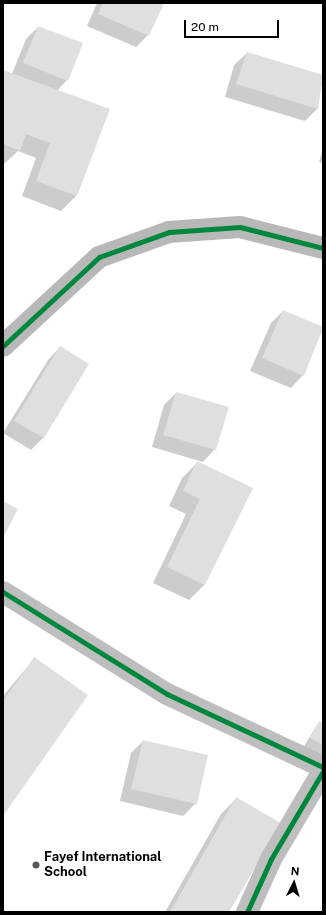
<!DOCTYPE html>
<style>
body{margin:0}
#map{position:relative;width:326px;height:915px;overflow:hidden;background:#fff;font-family:"Public Sans",sans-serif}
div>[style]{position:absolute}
.shadow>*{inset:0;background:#0003}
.building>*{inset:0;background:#dfdfdf}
.street>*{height:22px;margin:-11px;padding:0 11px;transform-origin:11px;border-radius:11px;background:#bebebe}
.secondary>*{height:22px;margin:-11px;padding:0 11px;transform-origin:11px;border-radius:11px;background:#b8b8b8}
.cycleway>*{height:5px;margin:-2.5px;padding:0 2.5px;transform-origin:2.5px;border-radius:2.5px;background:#00873e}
.dots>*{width:11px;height:11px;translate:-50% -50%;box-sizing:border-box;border:2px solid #fff;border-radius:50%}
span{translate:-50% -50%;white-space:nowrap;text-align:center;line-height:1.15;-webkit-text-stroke:3.5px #fff;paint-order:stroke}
.poi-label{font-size:13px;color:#000;font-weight:700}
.left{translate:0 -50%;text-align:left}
.frame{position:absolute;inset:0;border:4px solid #000;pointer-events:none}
.north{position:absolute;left:274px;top:863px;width:40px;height:40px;-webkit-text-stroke:3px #fff;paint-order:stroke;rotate:5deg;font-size:11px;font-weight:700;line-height:16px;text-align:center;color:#000}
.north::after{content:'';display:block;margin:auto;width:14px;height:18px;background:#000;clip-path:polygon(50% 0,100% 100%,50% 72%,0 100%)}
.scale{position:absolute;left:184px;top:20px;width:95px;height:18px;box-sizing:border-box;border:2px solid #000;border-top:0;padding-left:5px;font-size:12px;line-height:14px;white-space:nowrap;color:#000;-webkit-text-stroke:3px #fff;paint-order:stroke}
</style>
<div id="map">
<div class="shadow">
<div style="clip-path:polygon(97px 3px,162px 3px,148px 35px,136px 47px,87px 26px)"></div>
<div style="clip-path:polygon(38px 27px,67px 80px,57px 91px,108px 110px,76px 196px,61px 211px,22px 196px,36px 158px,18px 151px,3px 165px,3px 71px,12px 74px,26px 39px)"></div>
<div style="clip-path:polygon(247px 53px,323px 77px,317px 109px,305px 121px,225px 97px,234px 65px)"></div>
<div style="clip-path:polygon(323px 149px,323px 163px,319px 162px)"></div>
<div style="clip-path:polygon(283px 311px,323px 328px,303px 375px,291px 388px,250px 371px,271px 323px)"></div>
<div style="clip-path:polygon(60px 347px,88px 364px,43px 438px,31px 450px,3px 433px,48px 360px)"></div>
<div style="clip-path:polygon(176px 393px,215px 449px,203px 462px,152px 447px,164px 405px)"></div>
<div style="clip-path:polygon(197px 463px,251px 489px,204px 585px,189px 600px,153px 583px,186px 514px,169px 506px,182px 478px)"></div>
<div style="clip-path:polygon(34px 659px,3px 814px,3px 696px)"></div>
<div style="clip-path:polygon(319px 722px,323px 724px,323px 756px,304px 746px)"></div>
<div style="clip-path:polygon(143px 741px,196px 803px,183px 816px,120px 801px,131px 753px)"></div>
<div style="clip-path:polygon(236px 799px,228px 912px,165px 912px,221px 814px)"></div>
</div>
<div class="building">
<div style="clip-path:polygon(103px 3px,164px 3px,149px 36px,98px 14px)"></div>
<div style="clip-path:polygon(38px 26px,83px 43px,68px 81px,23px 63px)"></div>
<div style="clip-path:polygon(247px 52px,323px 75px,318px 109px,236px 84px)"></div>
<div style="clip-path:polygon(3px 70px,110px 109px,77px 196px,36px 181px,50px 143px,26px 134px,20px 151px,3px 144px)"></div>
<div style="clip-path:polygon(283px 310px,323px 327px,304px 376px,262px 358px)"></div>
<div style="clip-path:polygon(60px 346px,89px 364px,44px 438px,14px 421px)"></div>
<div style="clip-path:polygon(176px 392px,229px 407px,216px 450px,163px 435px)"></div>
<div style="clip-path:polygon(197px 461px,253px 488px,205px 585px,167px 567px,200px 499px,183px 491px)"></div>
<div style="clip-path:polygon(3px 501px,18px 509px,3px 538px)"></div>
<div style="clip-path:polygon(34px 657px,88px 695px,3px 816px,3px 701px)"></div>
<div style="clip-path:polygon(319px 721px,323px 723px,323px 745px,310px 738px)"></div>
<div style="clip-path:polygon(143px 740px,208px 755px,197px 804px,131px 789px)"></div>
<div style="clip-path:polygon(236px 797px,281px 823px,229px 912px,170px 912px)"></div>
</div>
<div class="street">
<div style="left:3px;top:592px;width:193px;rotate:31.9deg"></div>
<div style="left:167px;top:694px;width:172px;rotate:25.1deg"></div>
<div style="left:247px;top:912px;width:58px;rotate:-65.6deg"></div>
<div style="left:271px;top:859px;width:102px;rotate:-59.4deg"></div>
</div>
<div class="secondary">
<div style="left:3px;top:346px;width:131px;rotate:-42.8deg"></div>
<div style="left:99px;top:257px;width:74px;rotate:-19.7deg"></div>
<div style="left:169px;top:232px;width:71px;rotate:-4deg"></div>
<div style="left:240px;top:227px;width:86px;rotate:14.2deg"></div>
</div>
<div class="cycleway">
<div style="left:3px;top:346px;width:131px;rotate:-42.8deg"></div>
<div style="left:99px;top:257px;width:74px;rotate:-19.7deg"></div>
<div style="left:169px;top:232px;width:71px;rotate:-4deg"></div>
<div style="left:240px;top:227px;width:86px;rotate:14.2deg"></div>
<div style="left:3px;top:592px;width:193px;rotate:31.9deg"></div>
<div style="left:167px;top:694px;width:172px;rotate:25.1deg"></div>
<div style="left:247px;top:912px;width:58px;rotate:-65.6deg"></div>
<div style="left:271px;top:859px;width:102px;rotate:-59.4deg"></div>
</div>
<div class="dots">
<div style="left:36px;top:865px;background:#595959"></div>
</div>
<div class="poi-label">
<span class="left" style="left:44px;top:865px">Fayef International<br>School</span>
</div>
<div class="frame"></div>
<div class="north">N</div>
<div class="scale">20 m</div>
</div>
